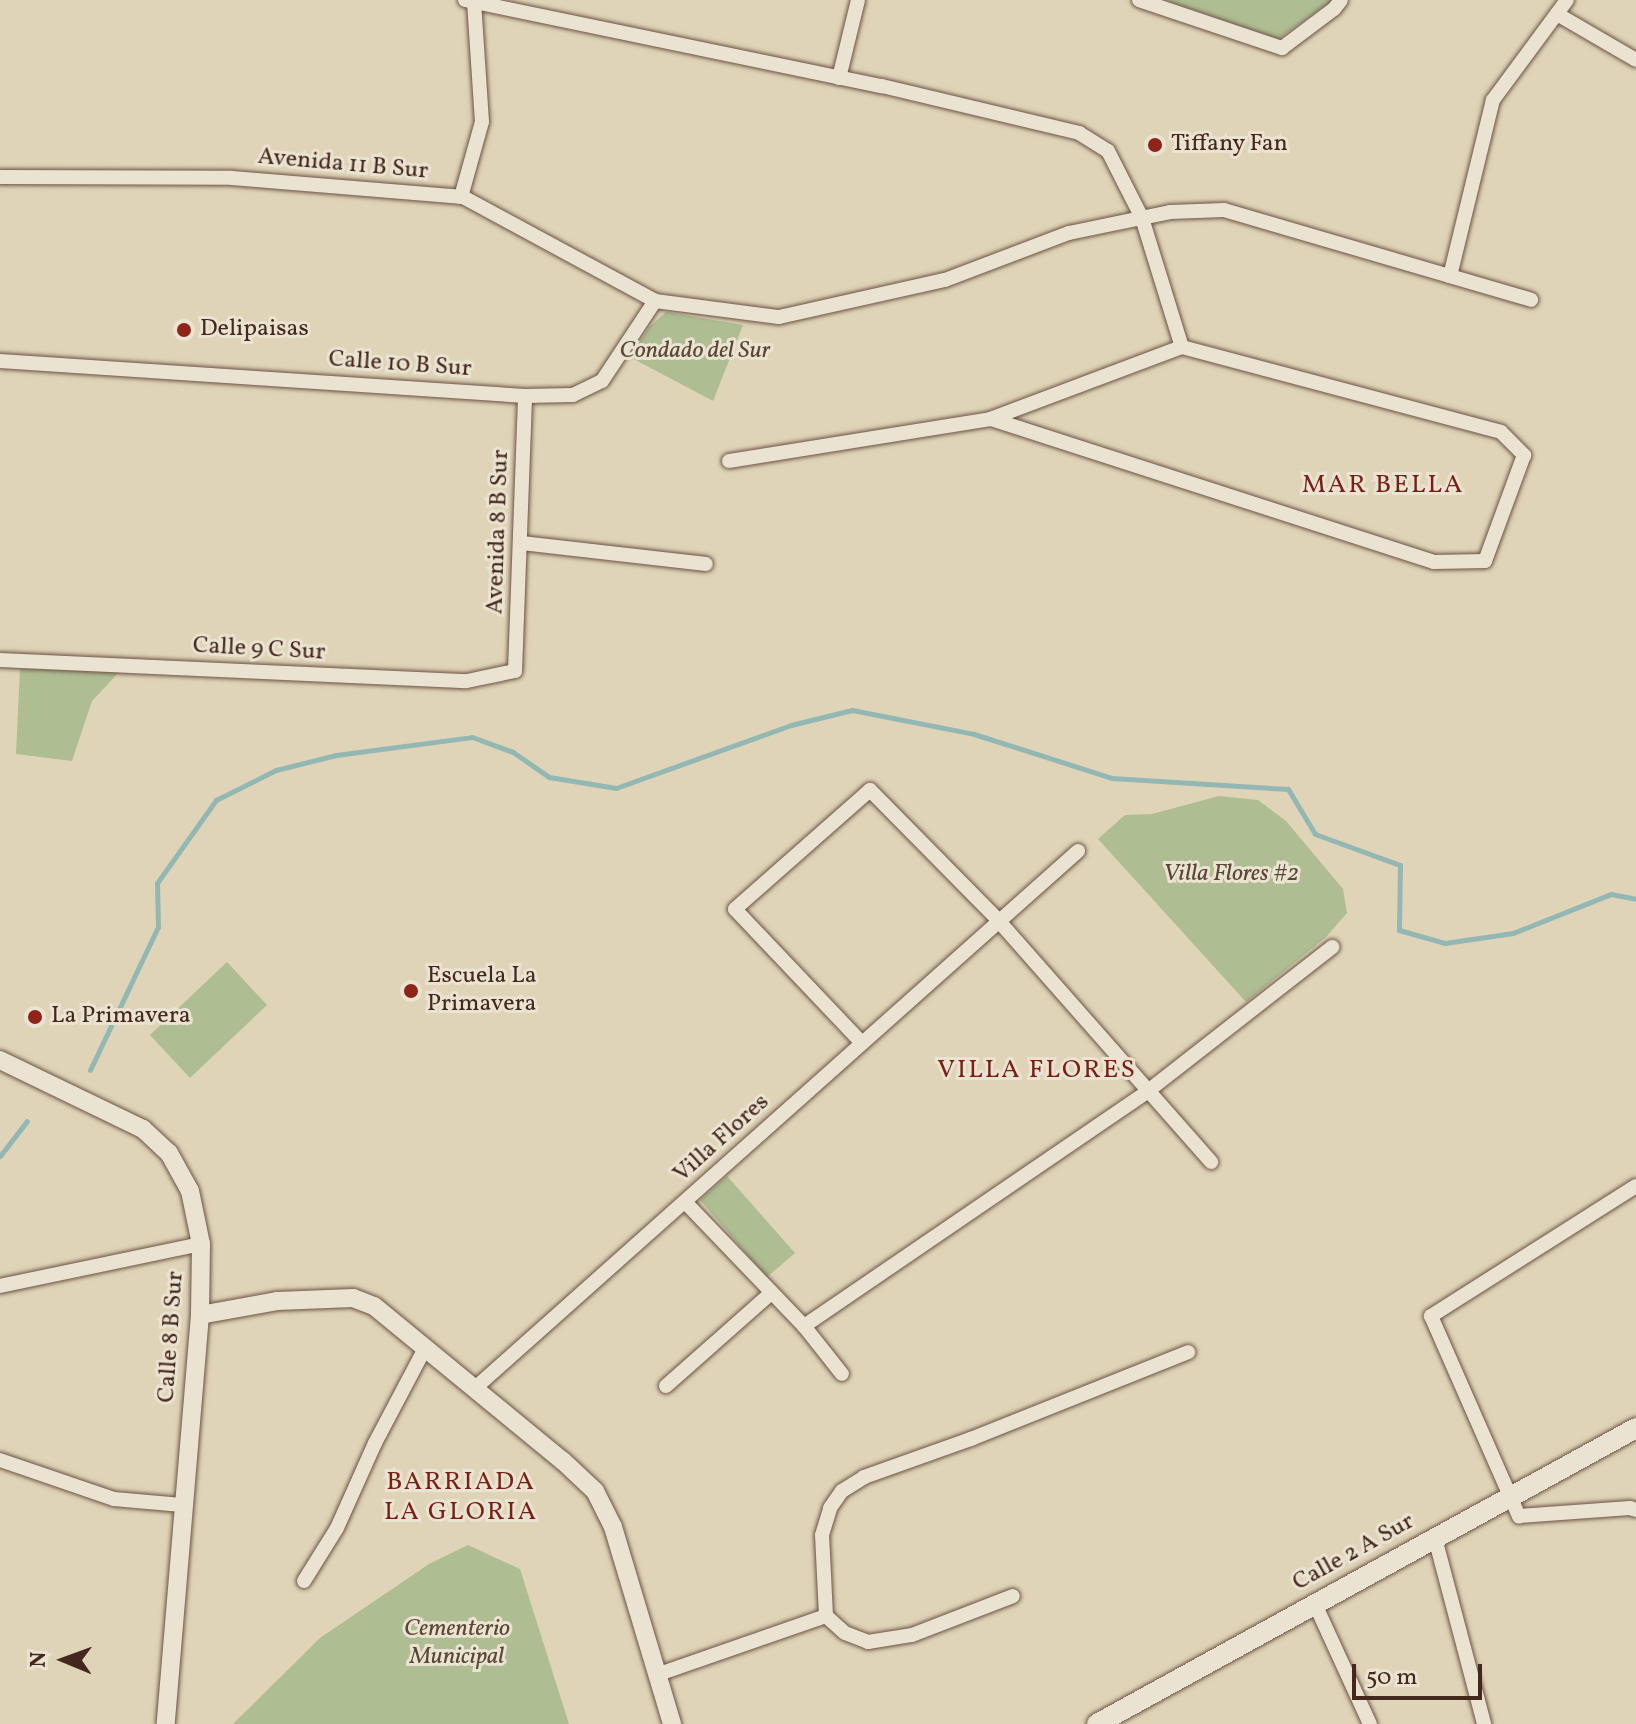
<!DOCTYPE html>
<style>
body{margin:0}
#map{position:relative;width:1636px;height:1724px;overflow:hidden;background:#dfd4b8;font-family:Vollkorn,serif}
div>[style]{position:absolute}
.green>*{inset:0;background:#aebd92}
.stream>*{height:5px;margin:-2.5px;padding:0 2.5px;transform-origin:2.5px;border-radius:2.5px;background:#93b8b3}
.roads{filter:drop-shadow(0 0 2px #6c5344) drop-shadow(0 0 2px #6c5344)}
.minor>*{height:14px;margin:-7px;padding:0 7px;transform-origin:7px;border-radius:7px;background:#eae3d1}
.tertiary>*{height:18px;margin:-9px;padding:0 9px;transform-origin:9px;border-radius:9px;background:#eae3d1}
.secondary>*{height:20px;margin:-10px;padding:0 10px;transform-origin:10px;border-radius:10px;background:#eae3d1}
.dots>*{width:22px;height:22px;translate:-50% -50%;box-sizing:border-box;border:4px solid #eae3d1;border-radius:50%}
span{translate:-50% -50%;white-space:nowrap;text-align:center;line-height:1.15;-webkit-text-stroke:6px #eae3d1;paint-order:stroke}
.poi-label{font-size:24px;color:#45281d}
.left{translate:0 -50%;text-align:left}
.street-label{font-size:24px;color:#45281d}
.park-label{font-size:24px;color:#5a4634;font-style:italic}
.neighbourhood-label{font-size:26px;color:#7a1f14;letter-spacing:2px}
.north{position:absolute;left:24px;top:1620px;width:80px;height:80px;-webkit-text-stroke:6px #eae3d1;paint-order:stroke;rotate:271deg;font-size:22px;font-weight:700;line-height:32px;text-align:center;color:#45281d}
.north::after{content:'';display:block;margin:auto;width:28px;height:36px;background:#45281d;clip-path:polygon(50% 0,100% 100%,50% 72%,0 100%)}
.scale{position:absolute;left:1352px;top:1664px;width:130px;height:36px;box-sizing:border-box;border:4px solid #45281d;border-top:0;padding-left:10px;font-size:24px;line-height:28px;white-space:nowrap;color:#45281d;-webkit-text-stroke:6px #eae3d1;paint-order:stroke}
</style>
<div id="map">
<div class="green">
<div style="clip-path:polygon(1165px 0,1333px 0,1278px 39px)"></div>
<div style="clip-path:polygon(666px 312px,743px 325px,713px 401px,630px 357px,649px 327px)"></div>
<div style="clip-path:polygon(20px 669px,121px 670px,92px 701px,72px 761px,16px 754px)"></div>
<div style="clip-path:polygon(1219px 796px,1258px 800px,1286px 821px,1343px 889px,1347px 913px,1326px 937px,1246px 1002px,1098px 839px,1125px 815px,1152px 814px)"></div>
<div style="clip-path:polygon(227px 962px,267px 1005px,190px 1078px,150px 1035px)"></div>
<div style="clip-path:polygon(727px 1176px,795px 1253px,767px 1277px,700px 1200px)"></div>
<div style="clip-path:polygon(468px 1545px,520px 1569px,569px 1724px,233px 1724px,320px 1638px,429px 1564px)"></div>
</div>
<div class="stream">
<div style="left:90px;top:1070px;width:158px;rotate:-64.6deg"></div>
<div style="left:158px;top:927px;width:44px;rotate:-91.3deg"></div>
<div style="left:157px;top:883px;width:102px;rotate:-54.6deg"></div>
<div style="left:216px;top:800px;width:67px;rotate:-26.6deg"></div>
<div style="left:276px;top:770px;width:62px;rotate:-14deg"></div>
<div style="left:336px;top:755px;width:137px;rotate:-7.5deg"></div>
<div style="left:472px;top:737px;width:44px;rotate:20.1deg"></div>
<div style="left:513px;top:752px;width:44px;rotate:34.8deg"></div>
<div style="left:549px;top:777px;width:68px;rotate:9.3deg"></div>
<div style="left:616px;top:788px;width:186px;rotate:-19.8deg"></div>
<div style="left:791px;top:725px;width:63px;rotate:-13.8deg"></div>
<div style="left:852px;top:710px;width:124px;rotate:11.1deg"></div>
<div style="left:974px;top:734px;width:145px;rotate:17.7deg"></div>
<div style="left:1112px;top:778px;width:176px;rotate:3.6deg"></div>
<div style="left:1288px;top:789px;width:52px;rotate:59deg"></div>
<div style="left:1315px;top:834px;width:90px;rotate:20deg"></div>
<div style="left:1400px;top:865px;width:65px;rotate:90.9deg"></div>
<div style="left:1399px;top:930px;width:48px;rotate:15.8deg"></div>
<div style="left:1445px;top:943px;width:69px;rotate:-8.4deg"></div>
<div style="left:1513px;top:933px;width:105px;rotate:-21.7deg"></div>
<div style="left:1611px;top:894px;width:25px;rotate:11deg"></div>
<div style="left:0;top:1156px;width:44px;rotate:-52.4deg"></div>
</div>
<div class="roads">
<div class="minor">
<div style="left:465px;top:0;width:426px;rotate:11.7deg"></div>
<div style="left:882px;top:86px;width:203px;rotate:13.4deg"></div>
<div style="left:1079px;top:133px;width:34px;rotate:32deg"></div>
<div style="left:1108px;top:151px;width:75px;rotate:63.1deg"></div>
<div style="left:1142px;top:218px;width:135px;rotate:72.8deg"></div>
<div style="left:1139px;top:0;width:151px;rotate:18.6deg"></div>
<div style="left:1282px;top:48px;width:65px;rotate:-36.9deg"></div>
<div style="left:1334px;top:9px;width:11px;rotate:-52deg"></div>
<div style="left:1557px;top:14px;width:91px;rotate:30.2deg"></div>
<div style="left:839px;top:78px;width:80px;rotate:-76.3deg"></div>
<div style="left:0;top:177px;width:232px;rotate:0.2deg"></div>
<div style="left:232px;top:178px;width:232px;rotate:4.7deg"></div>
<div style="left:463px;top:197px;width:218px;rotate:28.4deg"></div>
<div style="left:655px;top:301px;width:125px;rotate:7.4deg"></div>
<div style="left:779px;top:317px;width:170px;rotate:-12.6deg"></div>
<div style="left:945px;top:280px;width:133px;rotate:-20.8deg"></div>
<div style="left:1069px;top:233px;width:103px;rotate:-11.7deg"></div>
<div style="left:1170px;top:212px;width:54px;rotate:-2.1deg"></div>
<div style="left:1224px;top:210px;width:320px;rotate:16.3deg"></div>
<div style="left:461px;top:197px;width:78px;rotate:-74.4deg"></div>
<div style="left:482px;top:122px;width:120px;rotate:-93.8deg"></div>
<div style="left:1450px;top:276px;width:181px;rotate:-76.3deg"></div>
<div style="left:1493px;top:100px;width:124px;rotate:-53.5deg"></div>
<div style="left:0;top:361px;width:526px;rotate:3.81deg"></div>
<div style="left:525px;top:396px;width:48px;rotate:-1.2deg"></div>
<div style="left:573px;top:395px;width:32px;rotate:-26deg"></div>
<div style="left:602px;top:381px;width:96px;rotate:-56.5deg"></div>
<div style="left:729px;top:461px;width:264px;rotate:-9.1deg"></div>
<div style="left:990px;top:419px;width:205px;rotate:-20.6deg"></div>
<div style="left:1182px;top:347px;width:330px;rotate:14.9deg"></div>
<div style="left:1501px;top:432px;width:33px;rotate:45deg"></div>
<div style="left:1524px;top:455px;width:113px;rotate:110.2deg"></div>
<div style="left:1485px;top:561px;width:51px;rotate:178.9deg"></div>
<div style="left:1434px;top:562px;width:466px;rotate:-162.1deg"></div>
<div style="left:522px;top:543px;width:185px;rotate:6.5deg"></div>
<div style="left:0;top:660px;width:467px;rotate:2.6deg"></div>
<div style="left:467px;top:681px;width:49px;rotate:-11.8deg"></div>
<div style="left:515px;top:671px;width:275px;rotate:-87.9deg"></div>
<div style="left:861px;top:1042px;width:183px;rotate:-133.5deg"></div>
<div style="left:735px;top:909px;width:180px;rotate:-41.4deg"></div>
<div style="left:870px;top:790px;width:181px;rotate:45.4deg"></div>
<div style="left:997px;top:919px;width:324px;rotate:48.6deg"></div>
<div style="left:1636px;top:1186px;width:243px;rotate:147.6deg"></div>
<div style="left:1431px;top:1316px;width:219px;rotate:66.3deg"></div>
<div style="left:1519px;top:1516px;width:111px;rotate:-4.1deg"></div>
<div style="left:1630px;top:1508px;width:6px;rotate:18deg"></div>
<div style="left:685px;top:1202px;width:172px;rotate:46.2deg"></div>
<div style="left:804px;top:1326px;width:417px;rotate:-34.3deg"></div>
<div style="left:1148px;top:1091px;width:234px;rotate:-38deg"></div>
<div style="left:0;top:1286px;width:205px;rotate:-11.8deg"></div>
<div style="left:804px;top:1326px;width:61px;rotate:51.6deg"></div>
<div style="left:666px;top:1386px;width:140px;rotate:-41.5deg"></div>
<div style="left:474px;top:1389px;width:809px;rotate:-41.69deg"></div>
<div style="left:0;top:1460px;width:120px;rotate:18.9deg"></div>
<div style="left:114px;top:1499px;width:68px;rotate:5deg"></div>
<div style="left:1435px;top:1538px;width:192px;rotate:75.2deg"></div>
<div style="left:304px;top:1581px;width:62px;rotate:-58.1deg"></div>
<div style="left:337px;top:1528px;width:93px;rotate:-65.9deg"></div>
<div style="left:375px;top:1443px;width:107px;rotate:-62.2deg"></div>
<div style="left:1315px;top:1604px;width:132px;rotate:65.4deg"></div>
<div style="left:826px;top:1616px;width:25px;rotate:42deg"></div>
<div style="left:845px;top:1633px;width:25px;rotate:21deg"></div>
<div style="left:868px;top:1642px;width:45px;rotate:-9deg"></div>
<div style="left:912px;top:1635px;width:108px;rotate:-21.1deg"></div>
<div style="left:659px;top:1674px;width:177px;rotate:-19.2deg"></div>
<div style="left:826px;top:1616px;width:81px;rotate:-92.8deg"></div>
<div style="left:822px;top:1535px;width:28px;rotate:-73deg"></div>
<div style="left:830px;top:1508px;width:21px;rotate:-55deg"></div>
<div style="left:842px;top:1491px;width:26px;rotate:-32deg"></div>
<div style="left:864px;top:1477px;width:114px;rotate:-19.6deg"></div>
<div style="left:971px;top:1439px;width:234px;rotate:-21.8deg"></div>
</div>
<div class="tertiary">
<div style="left:0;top:1060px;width:159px;rotate:25.8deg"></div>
<div style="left:143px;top:1129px;width:35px;rotate:43deg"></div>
<div style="left:169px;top:1153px;width:43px;rotate:61.1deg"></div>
<div style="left:190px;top:1191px;width:54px;rotate:78.3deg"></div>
<div style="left:201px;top:1244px;width:71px;rotate:90.8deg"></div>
<div style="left:200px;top:1315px;width:410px;rotate:94.8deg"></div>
<div style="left:200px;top:1315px;width:78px;rotate:-10.3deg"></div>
<div style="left:277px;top:1301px;width:76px;rotate:-2.3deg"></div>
<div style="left:353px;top:1298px;width:22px;rotate:21deg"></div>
<div style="left:374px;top:1306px;width:244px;rotate:39.4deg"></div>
<div style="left:563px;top:1461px;width:44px;rotate:43.2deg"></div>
<div style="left:595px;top:1491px;width:40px;rotate:63.4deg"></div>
<div style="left:613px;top:1527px;width:206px;rotate:73.3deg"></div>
</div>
<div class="secondary">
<div style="left:1097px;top:1724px;width:615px;rotate:-28.77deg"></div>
</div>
</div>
<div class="dots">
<div style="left:1155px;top:145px;background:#8f2418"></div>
<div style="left:184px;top:330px;background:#8f2418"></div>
<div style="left:411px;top:991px;background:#8f2418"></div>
<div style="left:35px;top:1017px;background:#8f2418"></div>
</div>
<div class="poi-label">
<span class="left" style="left:1171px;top:145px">Tiffany Fan</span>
<span class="left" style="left:200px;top:330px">Delipaisas</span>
<span class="left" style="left:427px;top:991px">Escuela La<br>Primavera</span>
<span class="left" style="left:51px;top:1017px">La Primavera</span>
</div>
<div class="street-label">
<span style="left:343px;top:165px;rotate:5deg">Avenida 11 B Sur</span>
<span style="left:400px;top:365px;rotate:4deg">Calle 10 B Sur</span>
<span style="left:499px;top:532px;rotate:-88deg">Avenida 8 B Sur</span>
<span style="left:259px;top:650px;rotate:3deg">Calle 9 C Sur</span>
<span style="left:722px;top:1139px;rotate:-42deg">Villa Flores</span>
<span style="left:172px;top:1337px;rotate:-86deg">Calle 8 B Sur</span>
<span style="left:1354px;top:1553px;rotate:-29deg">Calle 2 A Sur</span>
</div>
<div class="park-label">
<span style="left:695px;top:352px">Condado del Sur</span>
<span style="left:1231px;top:875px">Villa Flores #2</span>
<span style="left:457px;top:1644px">Cementerio<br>Municipal</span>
</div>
<div class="neighbourhood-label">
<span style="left:1383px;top:486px">MAR BELLA</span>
<span style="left:1037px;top:1071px">VILLA FLORES</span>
<span style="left:461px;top:1498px">BARRIADA<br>LA GLORIA</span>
</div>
<div class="north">N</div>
<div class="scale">50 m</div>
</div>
